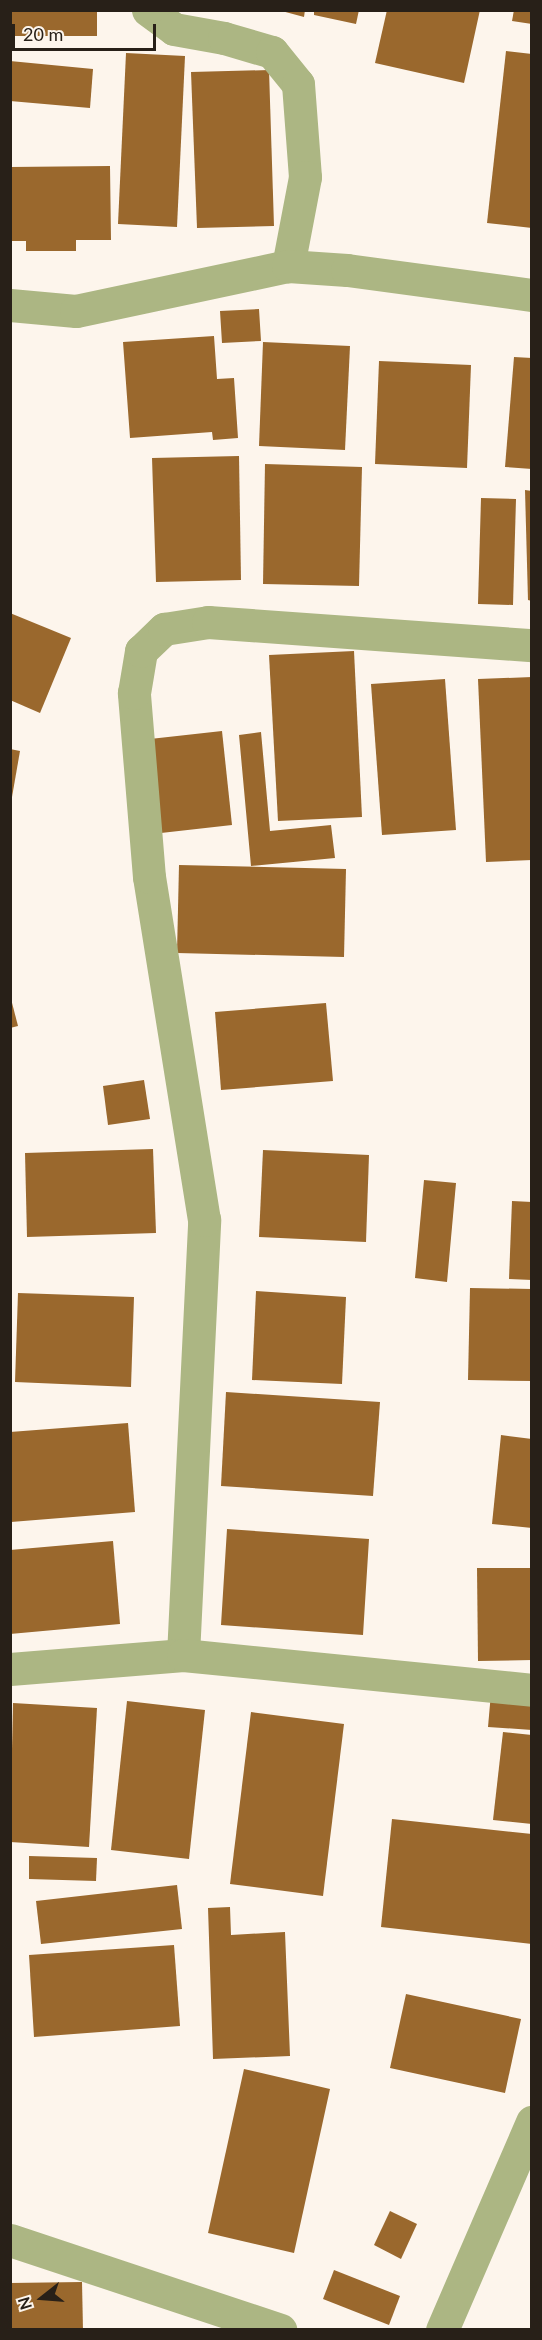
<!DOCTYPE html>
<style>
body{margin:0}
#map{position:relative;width:542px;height:2340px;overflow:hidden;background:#fdf5ec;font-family:Lato,sans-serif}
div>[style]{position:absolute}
.building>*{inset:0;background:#9a682d}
.minor>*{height:33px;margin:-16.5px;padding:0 16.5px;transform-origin:16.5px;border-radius:16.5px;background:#acb683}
span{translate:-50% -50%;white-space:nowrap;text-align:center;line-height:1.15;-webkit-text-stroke:6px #fdf5ec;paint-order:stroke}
.frame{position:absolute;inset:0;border:12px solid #282018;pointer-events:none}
.north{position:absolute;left:12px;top:2268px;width:60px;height:60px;-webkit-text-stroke:4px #fdf5ec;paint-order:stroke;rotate:253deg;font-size:16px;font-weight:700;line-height:24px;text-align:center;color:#282018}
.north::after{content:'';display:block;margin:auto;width:21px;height:27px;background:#282018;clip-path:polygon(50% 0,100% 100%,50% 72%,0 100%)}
.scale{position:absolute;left:12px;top:24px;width:144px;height:27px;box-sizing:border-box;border:3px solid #282018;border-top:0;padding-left:8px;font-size:18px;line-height:21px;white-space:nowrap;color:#282018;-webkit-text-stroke:4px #fdf5ec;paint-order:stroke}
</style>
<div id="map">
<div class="building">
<div style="clip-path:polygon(10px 10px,97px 10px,97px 36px,10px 36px)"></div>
<div style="clip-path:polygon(278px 10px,305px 10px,304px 17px)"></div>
<div style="clip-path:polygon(314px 10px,359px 10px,356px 24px,314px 15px)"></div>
<div style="clip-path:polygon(387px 10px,480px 10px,464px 83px,375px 63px)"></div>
<div style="clip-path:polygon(514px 10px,532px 10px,532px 24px,512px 21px)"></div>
<div style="clip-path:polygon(506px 51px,532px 54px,532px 228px,487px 223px)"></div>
<div style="clip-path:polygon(126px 53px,185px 56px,177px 227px,118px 224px)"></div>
<div style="clip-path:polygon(10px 61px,93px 69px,90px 108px,10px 101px)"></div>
<div style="clip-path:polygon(269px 70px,274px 226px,197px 228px,191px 72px)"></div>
<div style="clip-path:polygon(110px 166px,111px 240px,76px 240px,76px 251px,26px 251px,26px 241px,10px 241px,10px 167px)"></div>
<div style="clip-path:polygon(259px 309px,261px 341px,222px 343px,220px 311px)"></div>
<div style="clip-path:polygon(214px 336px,217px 379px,234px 378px,238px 438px,213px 440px,212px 432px,130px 438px,123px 342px)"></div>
<div style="clip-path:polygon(263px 342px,350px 346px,345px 450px,259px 446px)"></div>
<div style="clip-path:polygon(514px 357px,532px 358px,532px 469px,505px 467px)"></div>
<div style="clip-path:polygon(379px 361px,471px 365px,467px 468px,375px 464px)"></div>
<div style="clip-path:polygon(239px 456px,241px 580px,156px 582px,152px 458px)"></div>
<div style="clip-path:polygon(265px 464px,362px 467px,359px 586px,263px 584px)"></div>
<div style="clip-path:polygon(525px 490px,532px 491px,532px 601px,528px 600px)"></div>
<div style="clip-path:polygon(481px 498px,516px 499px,513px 605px,478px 604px)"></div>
<div style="clip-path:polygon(10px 613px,71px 638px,40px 713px,10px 700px)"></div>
<div style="clip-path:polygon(354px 651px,362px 817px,278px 821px,269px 655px)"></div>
<div style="clip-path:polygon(532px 677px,532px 860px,486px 862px,478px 679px)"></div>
<div style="clip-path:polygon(445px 679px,456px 830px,382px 835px,371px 684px)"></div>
<div style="clip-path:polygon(222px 731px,232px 825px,161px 833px,150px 739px)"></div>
<div style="clip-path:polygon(261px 732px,270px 831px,331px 825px,335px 858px,251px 866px,239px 735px)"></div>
<div style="clip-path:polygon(10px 749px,20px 751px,12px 797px,10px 797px)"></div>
<div style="clip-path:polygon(179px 865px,346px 869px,344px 957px,177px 953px)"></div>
<div style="clip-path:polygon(10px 995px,18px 1026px,10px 1028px)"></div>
<div style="clip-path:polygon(326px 1003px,333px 1081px,221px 1090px,215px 1012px)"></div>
<div style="clip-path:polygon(144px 1080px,150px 1119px,108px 1125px,103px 1086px)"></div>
<div style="clip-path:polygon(153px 1149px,156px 1233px,27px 1237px,25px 1153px)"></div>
<div style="clip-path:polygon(263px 1150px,369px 1155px,366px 1242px,259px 1237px)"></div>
<div style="clip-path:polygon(424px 1180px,456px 1183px,447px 1282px,415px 1278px)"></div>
<div style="clip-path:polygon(512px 1201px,532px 1202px,532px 1280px,509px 1279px)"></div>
<div style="clip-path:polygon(470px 1288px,532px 1289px,532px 1381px,468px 1380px)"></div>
<div style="clip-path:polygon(256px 1291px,346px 1297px,342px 1384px,252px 1380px)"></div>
<div style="clip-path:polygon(18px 1293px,134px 1297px,131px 1387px,15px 1382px)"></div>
<div style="clip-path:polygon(226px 1392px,380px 1402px,373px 1496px,221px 1486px)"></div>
<div style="clip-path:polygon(128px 1423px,135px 1512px,11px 1522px,10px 1432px)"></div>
<div style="clip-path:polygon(501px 1435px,532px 1439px,532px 1528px,492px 1524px)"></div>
<div style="clip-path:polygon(227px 1529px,369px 1539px,363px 1635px,221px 1625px)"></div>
<div style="clip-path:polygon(113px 1541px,120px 1624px,10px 1634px,10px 1550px)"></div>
<div style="clip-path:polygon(477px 1568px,532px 1568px,532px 1660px,478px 1661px)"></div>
<div style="clip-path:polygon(491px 1693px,532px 1696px,532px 1730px,488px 1727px)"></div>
<div style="clip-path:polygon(127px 1701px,205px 1710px,189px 1859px,111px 1850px)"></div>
<div style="clip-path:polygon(13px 1703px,97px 1708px,89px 1847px,10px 1842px)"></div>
<div style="clip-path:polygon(251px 1712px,344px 1724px,323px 1896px,230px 1884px)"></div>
<div style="clip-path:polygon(503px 1732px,532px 1735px,532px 1824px,493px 1820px)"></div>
<div style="clip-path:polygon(392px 1819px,532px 1834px,532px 1944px,381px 1927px)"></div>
<div style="clip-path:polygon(29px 1856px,97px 1858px,96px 1881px,29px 1879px)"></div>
<div style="clip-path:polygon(177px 1885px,182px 1929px,41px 1944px,36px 1901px)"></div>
<div style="clip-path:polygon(230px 1907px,231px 1935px,285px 1932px,290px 2056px,213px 2059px,208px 1908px)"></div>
<div style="clip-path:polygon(174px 1945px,180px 2026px,34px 2037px,29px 1955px)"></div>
<div style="clip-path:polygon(406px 1994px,521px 2019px,505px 2093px,390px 2068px)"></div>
<div style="clip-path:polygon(244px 2069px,330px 2089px,294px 2253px,208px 2233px)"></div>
<div style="clip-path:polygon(390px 2211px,417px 2224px,401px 2259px,374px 2245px)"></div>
<div style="clip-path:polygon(334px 2270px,400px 2296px,389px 2325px,323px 2299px)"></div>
<div style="clip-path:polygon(82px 2282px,83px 2330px,10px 2330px,10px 2283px)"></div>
</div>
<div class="minor">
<div style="left:148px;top:10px;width:32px;rotate:36deg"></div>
<div style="left:174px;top:29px;width:51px;rotate:10.2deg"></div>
<div style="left:224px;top:38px;width:50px;rotate:16.3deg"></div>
<div style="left:272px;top:52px;width:41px;rotate:50.9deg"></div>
<div style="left:298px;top:84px;width:93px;rotate:85.7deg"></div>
<div style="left:305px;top:177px;width:91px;rotate:100.8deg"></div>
<div style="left:10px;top:305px;width:66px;rotate:5.2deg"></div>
<div style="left:76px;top:311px;width:217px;rotate:-12deg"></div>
<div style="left:288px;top:266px;width:59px;rotate:3.9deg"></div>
<div style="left:347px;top:270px;width:187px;rotate:7.7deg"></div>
<div style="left:183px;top:1655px;width:436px;rotate:-87.2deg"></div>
<div style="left:204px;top:1220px;width:347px;rotate:-99.1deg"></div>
<div style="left:149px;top:877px;width:185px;rotate:-94.7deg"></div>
<div style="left:134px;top:693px;width:43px;rotate:-80.5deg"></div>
<div style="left:141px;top:651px;width:32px;rotate:-44deg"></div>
<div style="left:164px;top:629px;width:45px;rotate:-9deg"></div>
<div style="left:208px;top:622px;width:325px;rotate:4.1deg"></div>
<div style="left:10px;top:1669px;width:174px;rotate:-4.6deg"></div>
<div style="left:183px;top:1655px;width:351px;rotate:5.7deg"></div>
<div style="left:10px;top:2240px;width:285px;rotate:18.4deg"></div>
<div style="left:442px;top:2330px;width:227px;rotate:-66.6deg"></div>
</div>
<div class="frame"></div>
<div class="north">N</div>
<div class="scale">20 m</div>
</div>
